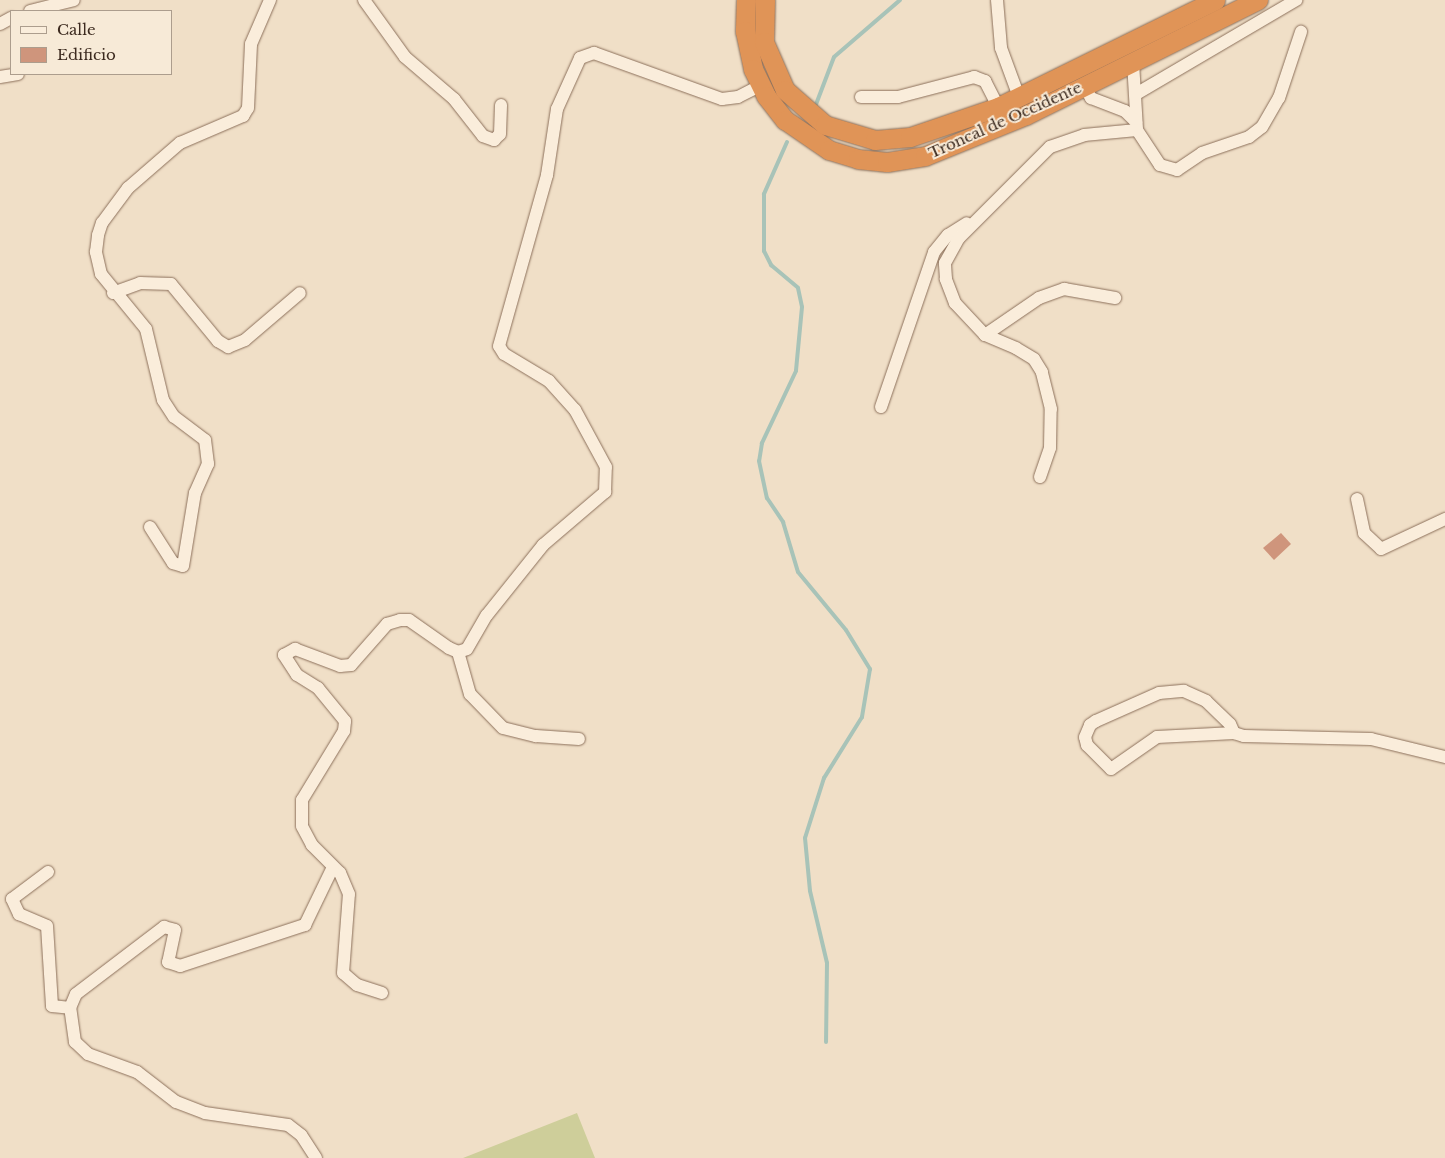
<!DOCTYPE html>
<style>
body{margin:0}
#map{position:relative;width:1445px;height:1158px;overflow:hidden;background:#f0dfc7;font-family:"Libre Baskerville",serif}
div>[style]{position:absolute}
.green>*{inset:0;background:#cece9a}
.stream>*{height:4px;margin:-2px;padding:0 2px;transform-origin:2px;border-radius:2px;background:#a8c3b8}
.building>*{inset:0;background:#cf957c}
.roads{filter:drop-shadow(0 0 1px #8c705b) drop-shadow(0 0 1px #8c705b)}
.minor>*{height:12px;margin:-6px;padding:0 6px;transform-origin:6px;border-radius:6px;background:#faeddb}
.highway>*{height:19px;margin:-9.5px;padding:0 9.5px;transform-origin:9.5px;border-radius:9.5px;background:#e09457}
span{translate:-50% -50%;white-space:nowrap;text-align:center;line-height:1.15;-webkit-text-stroke:4px #f7ead7;paint-order:stroke}
.street-label{font-size:15px;color:#3c2a1f}
.legend{position:absolute;left:10px;top:10px;width:162px;height:65px;box-sizing:border-box;background:#f7ead7;border:1px solid #ac9d8d;margin:0;padding:6px 9px;list-style:none;font-size:15px;color:#3c2a1f}
.legend li{display:flex;align-items:center;gap:10px;height:25px}
.legend b{width:25px;border:1px solid #ac9d8d}
</style>
<div id="map">
<div class="green">
<div style="clip-path:polygon(577px 1113px,595px 1158px,463px 1158px)"></div>
</div>
<div class="stream">
<div style="left:815px;top:107px;width:53px;rotate:-69.2deg"></div>
<div style="left:834px;top:57px;width:87px;rotate:-40.8deg"></div>
<div style="left:787px;top:142px;width:57px;rotate:113.9deg"></div>
<div style="left:764px;top:194px;width:57px;rotate:90deg"></div>
<div style="left:764px;top:251px;width:16px;rotate:63deg"></div>
<div style="left:771px;top:265px;width:35px;rotate:40deg"></div>
<div style="left:798px;top:288px;width:19px;rotate:78deg"></div>
<div style="left:802px;top:307px;width:64px;rotate:95.4deg"></div>
<div style="left:796px;top:371px;width:80px;rotate:115.3deg"></div>
<div style="left:762px;top:443px;width:18px;rotate:99deg"></div>
<div style="left:759px;top:461px;width:38px;rotate:78deg"></div>
<div style="left:767px;top:498px;width:29px;rotate:56deg"></div>
<div style="left:783px;top:522px;width:52px;rotate:73.3deg"></div>
<div style="left:798px;top:572px;width:75px;rotate:50.4deg"></div>
<div style="left:846px;top:630px;width:46px;rotate:58.4deg"></div>
<div style="left:870px;top:669px;width:49px;rotate:99.5deg"></div>
<div style="left:862px;top:717px;width:72px;rotate:121.9deg"></div>
<div style="left:824px;top:778px;width:63px;rotate:107.6deg"></div>
<div style="left:805px;top:838px;width:53px;rotate:84.6deg"></div>
<div style="left:810px;top:891px;width:74px;rotate:76.7deg"></div>
<div style="left:827px;top:963px;width:79px;rotate:90.7deg"></div>
</div>
<div class="building">
<div style="clip-path:polygon(1281px 533px,1291px 544px,1274px 560px,1263px 548px)"></div>
</div>
<div class="roads">
<div class="minor">
<div style="left:364px;top:0;width:70px;rotate:54.3deg"></div>
<div style="left:405px;top:57px;width:65px;rotate:40.6deg"></div>
<div style="left:454px;top:99px;width:47px;rotate:51.9deg"></div>
<div style="left:483px;top:136px;width:12px;rotate:20deg"></div>
<div style="left:494px;top:140px;width:8px;rotate:-45deg"></div>
<div style="left:500px;top:134px;width:29px;rotate:-88deg"></div>
<div style="left:997px;top:0;width:48px;rotate:85.2deg"></div>
<div style="left:1001px;top:48px;width:52px;rotate:69.8deg"></div>
<div style="left:30px;top:11px;width:45px;rotate:-14deg"></div>
<div style="left:0;top:24px;width:13px;rotate:-29deg"></div>
<div style="left:1133px;top:62px;width:68px;rotate:86.6deg"></div>
<div style="left:1137px;top:130px;width:42px;rotate:56.7deg"></div>
<div style="left:1160px;top:165px;width:18px;rotate:16deg"></div>
<div style="left:1177px;top:170px;width:30px;rotate:-34deg"></div>
<div style="left:1202px;top:153px;width:50px;rotate:-18.8deg"></div>
<div style="left:1249px;top:137px;width:16px;rotate:-38deg"></div>
<div style="left:1262px;top:127px;width:34px;rotate:-60deg"></div>
<div style="left:1279px;top:98px;width:70px;rotate:-71.6deg"></div>
<div style="left:0;top:77px;width:18px;rotate:-9deg"></div>
<div style="left:1084px;top:86px;width:14px;rotate:60deg"></div>
<div style="left:1091px;top:98px;width:36px;rotate:21deg"></div>
<div style="left:1125px;top:111px;width:16px;rotate:45deg"></div>
<div style="left:1136px;top:94px;width:186px;rotate:-30.4deg"></div>
<div style="left:861px;top:97px;width:37px"></div>
<div style="left:898px;top:97px;width:79px;rotate:-14.7deg"></div>
<div style="left:974px;top:77px;width:12px;rotate:20deg"></div>
<div style="left:985px;top:81px;width:29px;rotate:63deg"></div>
<div style="left:113px;top:293px;width:29px;rotate:-20deg"></div>
<div style="left:140px;top:283px;width:31px;rotate:2deg"></div>
<div style="left:171px;top:284px;width:74px;rotate:50.5deg"></div>
<div style="left:218px;top:341px;width:12px;rotate:31deg"></div>
<div style="left:228px;top:347px;width:18px;rotate:-22deg"></div>
<div style="left:245px;top:340px;width:72px;rotate:-40.5deg"></div>
<div style="left:985px;top:335px;width:65px;rotate:-34.4deg"></div>
<div style="left:1039px;top:298px;width:27px;rotate:-20deg"></div>
<div style="left:1064px;top:289px;width:52px;rotate:10deg"></div>
<div style="left:881px;top:407px;width:164px;rotate:-71.1deg"></div>
<div style="left:934px;top:252px;width:22px;rotate:-51deg"></div>
<div style="left:948px;top:235px;width:22px;rotate:-32deg"></div>
<div style="left:1040px;top:477px;width:31px;rotate:-71deg"></div>
<div style="left:1050px;top:448px;width:39px;rotate:-89deg"></div>
<div style="left:1051px;top:409px;width:38px;rotate:-104deg"></div>
<div style="left:1042px;top:372px;width:15px;rotate:-122deg"></div>
<div style="left:1034px;top:359px;width:21px;rotate:-149deg"></div>
<div style="left:1016px;top:348px;width:34px;rotate:-157deg"></div>
<div style="left:985px;top:335px;width:44px;rotate:-133.2deg"></div>
<div style="left:955px;top:303px;width:26px;rotate:-111deg"></div>
<div style="left:946px;top:279px;width:16px;rotate:-94deg"></div>
<div style="left:945px;top:263px;width:29px;rotate:-61deg"></div>
<div style="left:959px;top:238px;width:129px;rotate:-45deg"></div>
<div style="left:1050px;top:147px;width:36px;rotate:-19deg"></div>
<div style="left:1084px;top:135px;width:53px;rotate:-5.4deg"></div>
<div style="left:1357px;top:499px;width:35px;rotate:78deg"></div>
<div style="left:1364px;top:533px;width:23px;rotate:43deg"></div>
<div style="left:1381px;top:549px;width:71px;rotate:-25.1deg"></div>
<div style="left:150px;top:527px;width:43px;rotate:57.4deg"></div>
<div style="left:173px;top:563px;width:10px;rotate:17deg"></div>
<div style="left:183px;top:566px;width:74px;rotate:-80.7deg"></div>
<div style="left:195px;top:493px;width:32px;rotate:-66deg"></div>
<div style="left:208px;top:464px;width:24px;rotate:-97deg"></div>
<div style="left:205px;top:440px;width:39px;rotate:-143deg"></div>
<div style="left:174px;top:417px;width:20px;rotate:-123deg"></div>
<div style="left:163px;top:400px;width:73px;rotate:-103.5deg"></div>
<div style="left:146px;top:329px;width:71px;rotate:-129.3deg"></div>
<div style="left:101px;top:274px;width:23px;rotate:-103deg"></div>
<div style="left:96px;top:252px;width:17px;rotate:-83deg"></div>
<div style="left:98px;top:235px;width:13px;rotate:-72deg"></div>
<div style="left:102px;top:223px;width:44px;rotate:-53.4deg"></div>
<div style="left:128px;top:188px;width:69px;rotate:-40.9deg"></div>
<div style="left:180px;top:143px;width:69px;rotate:-23.2deg"></div>
<div style="left:243px;top:116px;width:9px;rotate:-58deg"></div>
<div style="left:248px;top:108px;width:64px;rotate:-87.3deg"></div>
<div style="left:251px;top:44px;width:48px;rotate:-66.6deg"></div>
<div style="left:458px;top:652px;width:44px;rotate:74.1deg"></div>
<div style="left:470px;top:694px;width:47px;rotate:45.9deg"></div>
<div style="left:503px;top:728px;width:34px;rotate:14deg"></div>
<div style="left:536px;top:736px;width:43px;rotate:4deg"></div>
<div style="left:1234px;top:733px;width:77px;rotate:177deg"></div>
<div style="left:1157px;top:737px;width:56px;rotate:145.2deg"></div>
<div style="left:1111px;top:769px;width:34px;rotate:-135deg"></div>
<div style="left:1087px;top:745px;width:8px;rotate:-104deg"></div>
<div style="left:1085px;top:737px;width:13px;rotate:-67deg"></div>
<div style="left:1090px;top:725px;width:7px;rotate:-34deg"></div>
<div style="left:1096px;top:721px;width:69px;rotate:-24deg"></div>
<div style="left:1159px;top:693px;width:25px;rotate:-5deg"></div>
<div style="left:1184px;top:691px;width:24px;rotate:24deg"></div>
<div style="left:1206px;top:701px;width:33px;rotate:44deg"></div>
<div style="left:1230px;top:724px;width:10px;rotate:66deg"></div>
<div style="left:1234px;top:733px;width:10px;rotate:17deg"></div>
<div style="left:1244px;top:736px;width:127px;rotate:1.4deg"></div>
<div style="left:1371px;top:739px;width:76px;rotate:13.7deg"></div>
<div style="left:48px;top:872px;width:45px;rotate:143.1deg"></div>
<div style="left:12px;top:899px;width:17px;rotate:65deg"></div>
<div style="left:19px;top:914px;width:30px;rotate:23deg"></div>
<div style="left:47px;top:926px;width:80px;rotate:86.4deg"></div>
<div style="left:52px;top:1006px;width:18px;rotate:6deg"></div>
<div style="left:382px;top:993px;width:26px;rotate:-162deg"></div>
<div style="left:357px;top:985px;width:18px;rotate:-139deg"></div>
<div style="left:343px;top:973px;width:79px;rotate:-85.7deg"></div>
<div style="left:349px;top:894px;width:23px;rotate:-113deg"></div>
<div style="left:340px;top:873px;width:40px;rotate:-135deg"></div>
<div style="left:312px;top:845px;width:21px;rotate:-118deg"></div>
<div style="left:302px;top:826px;width:26px;rotate:-90deg"></div>
<div style="left:302px;top:800px;width:81px;rotate:-58.7deg"></div>
<div style="left:344px;top:731px;width:10px;rotate:-84deg"></div>
<div style="left:345px;top:721px;width:43px;rotate:-129.3deg"></div>
<div style="left:318px;top:688px;width:25px;rotate:-148deg"></div>
<div style="left:297px;top:675px;width:24px;rotate:-123deg"></div>
<div style="left:284px;top:655px;width:13px;rotate:-29deg"></div>
<div style="left:295px;top:649px;width:48px;rotate:20.7deg"></div>
<div style="left:340px;top:666px;width:11px;rotate:-5deg"></div>
<div style="left:351px;top:665px;width:55px;rotate:-48.7deg"></div>
<div style="left:387px;top:624px;width:14px;rotate:-17deg"></div>
<div style="left:400px;top:620px;width:9px"></div>
<div style="left:409px;top:620px;width:49px;rotate:35deg"></div>
<div style="left:449px;top:648px;width:10px;rotate:24deg"></div>
<div style="left:458px;top:652px;width:9px;rotate:-18deg"></div>
<div style="left:467px;top:649px;width:39px;rotate:-60deg"></div>
<div style="left:487px;top:615px;width:90px;rotate:-51.3deg"></div>
<div style="left:543px;top:545px;width:82px;rotate:-40.5deg"></div>
<div style="left:605px;top:492px;width:25px;rotate:-88deg"></div>
<div style="left:606px;top:467px;width:65px;rotate:-118.5deg"></div>
<div style="left:575px;top:410px;width:39px;rotate:-132deg"></div>
<div style="left:549px;top:381px;width:52px;rotate:-149deg"></div>
<div style="left:504px;top:354px;width:9px;rotate:-122deg"></div>
<div style="left:499px;top:346px;width:178px;rotate:-74.3deg"></div>
<div style="left:547px;top:175px;width:67px;rotate:-81.4deg"></div>
<div style="left:557px;top:109px;width:56px;rotate:-65.7deg"></div>
<div style="left:580px;top:58px;width:15px;rotate:-20deg"></div>
<div style="left:594px;top:53px;width:136px;rotate:19.8deg"></div>
<div style="left:722px;top:99px;width:16px;rotate:-7deg"></div>
<div style="left:738px;top:97px;width:25px;rotate:-27deg"></div>
<div style="left:316px;top:1158px;width:27px;rotate:-123deg"></div>
<div style="left:301px;top:1135px;width:16px;rotate:-142deg"></div>
<div style="left:288px;top:1125px;width:84px;rotate:-171.8deg"></div>
<div style="left:205px;top:1113px;width:31px;rotate:-159deg"></div>
<div style="left:176px;top:1102px;width:49px;rotate:-142.4deg"></div>
<div style="left:137px;top:1072px;width:52px;rotate:-159.8deg"></div>
<div style="left:88px;top:1054px;width:18px;rotate:-137deg"></div>
<div style="left:75px;top:1042px;width:34px;rotate:-98deg"></div>
<div style="left:70px;top:1008px;width:15px;rotate:-67deg"></div>
<div style="left:76px;top:994px;width:111px;rotate:-37.3deg"></div>
<div style="left:164px;top:927px;width:11px;rotate:15deg"></div>
<div style="left:175px;top:930px;width:33px;rotate:102deg"></div>
<div style="left:168px;top:962px;width:13px;rotate:18deg"></div>
<div style="left:180px;top:966px;width:132px;rotate:-18.2deg"></div>
<div style="left:305px;top:925px;width:64px;rotate:-64.2deg"></div>
</div>
<div class="highway">
<div style="left:746px;top:0;width:31px;rotate:92deg"></div>
<div style="left:745px;top:31px;width:39px;rotate:78deg"></div>
<div style="left:753px;top:69px;width:30px;rotate:64deg"></div>
<div style="left:766px;top:96px;width:31px;rotate:52deg"></div>
<div style="left:785px;top:120px;width:53px;rotate:34.3deg"></div>
<div style="left:829px;top:150px;width:30px;rotate:17deg"></div>
<div style="left:858px;top:159px;width:29px;rotate:6deg"></div>
<div style="left:887px;top:162px;width:38px;rotate:-9deg"></div>
<div style="left:925px;top:156px;width:109px;rotate:-22.1deg"></div>
<div style="left:1026px;top:115px;width:259px;rotate:-26.4deg"></div>
<div style="left:765px;top:0;width:42px;rotate:91.4deg"></div>
<div style="left:764px;top:42px;width:52px;rotate:66.4deg"></div>
<div style="left:785px;top:90px;width:53px;rotate:41.2deg"></div>
<div style="left:825px;top:125px;width:52px;rotate:16.7deg"></div>
<div style="left:875px;top:140px;width:35px;rotate:-5deg"></div>
<div style="left:910px;top:137px;width:93px;rotate:-18.8deg"></div>
<div style="left:998px;top:107px;width:242px;rotate:-26.2deg"></div>
</div>
</div>
<div class="street-label">
<span style="left:1005px;top:120px;rotate:-24deg">Troncal de Occidente</span>
</div>
<ul class="legend">
<li><b style="height:6px;background:#faeddb"></b>Calle</li>
<li><b style="height:14px;background:#cf957c"></b>Edificio</li>
</ul>
</div>
